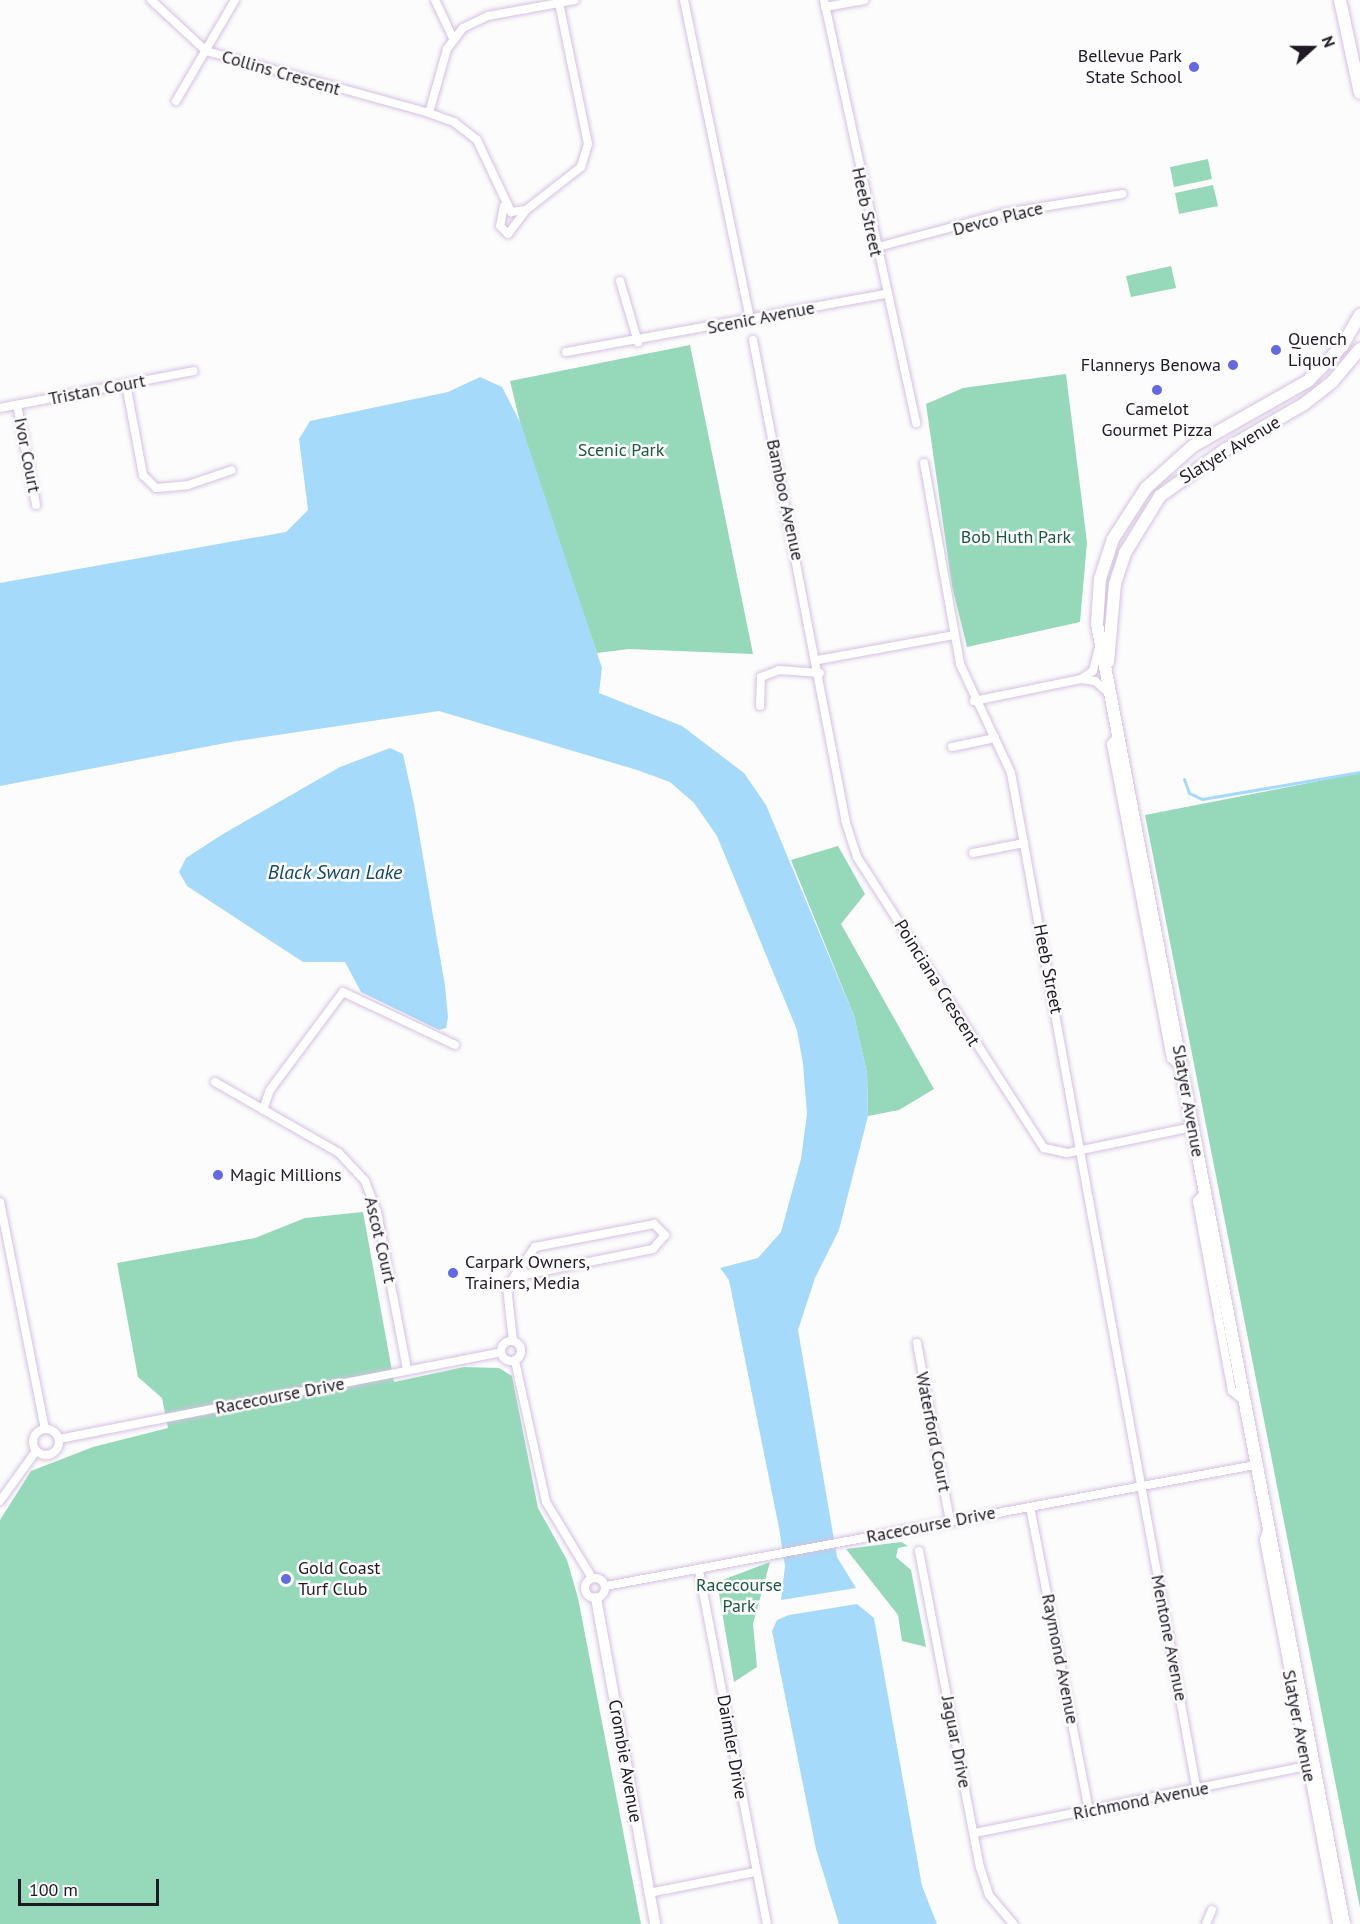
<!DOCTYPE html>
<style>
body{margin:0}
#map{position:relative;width:1360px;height:1924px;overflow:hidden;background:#fcfcfc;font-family:"PT Sans",sans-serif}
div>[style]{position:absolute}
.green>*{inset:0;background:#96d9ba}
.water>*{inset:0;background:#a5dafa}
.stream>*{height:3px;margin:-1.5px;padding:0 1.5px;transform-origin:1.5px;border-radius:1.5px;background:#a5dafa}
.roads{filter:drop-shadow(0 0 2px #d4c1e0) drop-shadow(0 0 2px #d4c1e0)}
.minor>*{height:8px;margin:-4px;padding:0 4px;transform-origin:4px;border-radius:4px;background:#fff}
.minor>.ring{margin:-4px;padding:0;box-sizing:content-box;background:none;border:8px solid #fff;border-radius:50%}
.tertiary>*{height:10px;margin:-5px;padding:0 5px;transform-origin:5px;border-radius:5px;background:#fff}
.secondary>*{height:12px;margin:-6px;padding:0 6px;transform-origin:6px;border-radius:6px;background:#fff}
.dots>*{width:16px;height:16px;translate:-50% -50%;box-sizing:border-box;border:3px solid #fcfcfc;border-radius:50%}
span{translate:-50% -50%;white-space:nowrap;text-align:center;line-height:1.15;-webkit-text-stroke:5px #fcfcfc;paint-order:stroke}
.poi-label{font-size:18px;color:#1f1924}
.right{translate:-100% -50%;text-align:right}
.left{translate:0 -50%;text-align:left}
.street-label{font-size:18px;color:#1f1924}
.park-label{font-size:18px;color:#1d5740}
.water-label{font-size:20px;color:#124762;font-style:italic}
.north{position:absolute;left:1282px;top:18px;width:60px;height:60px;-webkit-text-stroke:4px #fcfcfc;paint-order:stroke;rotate:69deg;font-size:16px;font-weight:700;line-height:24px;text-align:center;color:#1f1924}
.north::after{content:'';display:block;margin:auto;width:21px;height:27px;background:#1f1924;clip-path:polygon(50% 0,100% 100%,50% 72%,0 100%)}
.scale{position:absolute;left:18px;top:1879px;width:141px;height:27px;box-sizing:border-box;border:3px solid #1f1924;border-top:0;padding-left:8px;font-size:18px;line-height:21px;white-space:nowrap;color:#1f1924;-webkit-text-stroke:4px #fcfcfc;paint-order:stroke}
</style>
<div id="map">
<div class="green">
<div style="clip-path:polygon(1208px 159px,1212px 179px,1174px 187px,1170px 167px)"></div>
<div style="clip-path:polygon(1213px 185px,1218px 206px,1179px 214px,1175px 193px)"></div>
<div style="clip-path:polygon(1171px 266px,1176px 288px,1131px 297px,1126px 276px)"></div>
<div style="clip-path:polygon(690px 345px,753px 654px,629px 649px,597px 653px,525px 443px,510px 381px)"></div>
<div style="clip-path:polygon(1066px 374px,1087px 542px,1080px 622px,967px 647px,952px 586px,926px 404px,963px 388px)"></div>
<div style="clip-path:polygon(1360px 773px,1360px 1908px,1145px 815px)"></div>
<div style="clip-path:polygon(838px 846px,865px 894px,841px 924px,934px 1089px,899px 1110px,868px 1116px,867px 1073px,854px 1016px,791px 860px)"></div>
<div style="clip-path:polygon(363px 1212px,394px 1382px,464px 1367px,499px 1368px,512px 1376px,538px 1508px,567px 1560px,578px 1598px,641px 1924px,0 1924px,0 1520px,31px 1471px,93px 1447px,168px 1428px,162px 1398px,138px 1377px,117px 1263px,255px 1238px,305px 1218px)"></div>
<div style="clip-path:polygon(901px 1542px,908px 1546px,898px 1548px,896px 1557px,911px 1570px,926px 1647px,902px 1641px,898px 1615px,846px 1549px)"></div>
<div style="clip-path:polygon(770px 1562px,753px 1624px,757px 1667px,734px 1682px,717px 1582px)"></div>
</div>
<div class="water">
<div style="clip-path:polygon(480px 377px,502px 387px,521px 424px,602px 668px,599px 693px,682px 726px,744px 773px,766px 805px,854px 1016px,867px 1073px,868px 1116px,839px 1230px,815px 1278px,798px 1330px,837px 1557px,856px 1588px,781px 1600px,785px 1566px,779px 1528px,729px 1280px,720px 1268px,758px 1258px,781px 1232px,801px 1159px,807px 1114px,803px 1064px,797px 1030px,717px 836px,694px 803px,670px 782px,637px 770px,439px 711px,231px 742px,0 786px,0 583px,286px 532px,308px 510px,299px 439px,310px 421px,448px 392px)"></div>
<div style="clip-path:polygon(390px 748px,403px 754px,414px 804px,445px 986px,448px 1017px,446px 1028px,439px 1030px,361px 992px,345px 962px,303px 962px,187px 886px,179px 872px,186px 858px,223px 834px,340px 767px)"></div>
<div style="clip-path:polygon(857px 1604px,874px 1618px,922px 1886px,937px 1924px,839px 1924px,816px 1849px,772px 1631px,777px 1620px,789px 1615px)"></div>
</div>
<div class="stream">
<div style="left:1184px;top:779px;width:15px;rotate:70deg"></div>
<div style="left:1189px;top:793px;width:14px;rotate:25deg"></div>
<div style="left:1202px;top:799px;width:160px;rotate:-9.7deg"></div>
</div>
<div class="roads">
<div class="minor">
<div style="left:151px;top:0;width:75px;rotate:42.8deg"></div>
<div style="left:206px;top:51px;width:231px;rotate:15.5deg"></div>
<div style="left:429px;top:113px;width:66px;rotate:-74.3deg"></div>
<div style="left:447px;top:49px;width:26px;rotate:-53deg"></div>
<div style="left:463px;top:28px;width:28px;rotate:-26deg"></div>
<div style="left:488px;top:16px;width:88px;rotate:-10.4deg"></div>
<div style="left:435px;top:0;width:42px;rotate:64.7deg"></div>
<div style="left:684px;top:0;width:327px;rotate:78.3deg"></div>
<div style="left:824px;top:0;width:433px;rotate:77.7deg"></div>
<div style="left:825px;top:7px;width:40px;rotate:-10deg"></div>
<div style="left:176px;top:101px;width:117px;rotate:-59.7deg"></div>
<div style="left:429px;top:113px;width:27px;rotate:20deg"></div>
<div style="left:454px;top:122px;width:29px;rotate:38deg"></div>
<div style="left:477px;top:140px;width:80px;rotate:64.7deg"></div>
<div style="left:511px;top:212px;width:15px;rotate:-8deg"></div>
<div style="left:526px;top:210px;width:70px;rotate:-38deg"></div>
<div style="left:581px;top:167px;width:24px;rotate:-73deg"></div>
<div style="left:588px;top:144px;width:144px;rotate:-101.6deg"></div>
<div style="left:504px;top:206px;width:20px;rotate:101deg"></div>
<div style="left:500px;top:226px;width:11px;rotate:45deg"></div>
<div style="left:508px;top:234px;width:30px;rotate:-53deg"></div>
<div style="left:874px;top:248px;width:136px;rotate:-15deg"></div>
<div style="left:1005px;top:213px;width:119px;rotate:-9.2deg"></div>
<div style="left:620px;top:281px;width:64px;rotate:73.6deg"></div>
<div style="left:753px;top:340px;width:489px;rotate:79.1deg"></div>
<div style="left:845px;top:820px;width:39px;rotate:72deg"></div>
<div style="left:857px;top:857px;width:346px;rotate:57.3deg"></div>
<div style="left:1044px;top:1148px;width:24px;rotate:12deg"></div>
<div style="left:1067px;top:1153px;width:129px;rotate:-11.7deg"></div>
<div style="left:566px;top:352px;width:323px;rotate:-10.3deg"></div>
<div style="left:126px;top:384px;width:93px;rotate:79.4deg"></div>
<div style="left:143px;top:475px;width:18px;rotate:45deg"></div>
<div style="left:156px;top:488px;width:32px;rotate:-5deg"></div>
<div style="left:188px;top:485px;width:46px;rotate:-18.8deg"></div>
<div style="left:17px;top:405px;width:102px;rotate:79.2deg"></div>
<div style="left:0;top:408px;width:197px;rotate:-10.8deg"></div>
<div style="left:924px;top:463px;width:204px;rotate:79.8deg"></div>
<div style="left:960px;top:664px;width:120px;rotate:64.9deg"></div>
<div style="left:1011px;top:773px;width:1035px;rotate:79.65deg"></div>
<div style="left:818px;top:660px;width:138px;rotate:-10.4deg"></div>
<div style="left:1081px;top:679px;width:14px;rotate:-34deg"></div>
<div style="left:1093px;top:671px;width:21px;rotate:-76deg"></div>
<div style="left:974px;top:701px;width:109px;rotate:-11.6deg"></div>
<div style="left:1081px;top:679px;width:14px;rotate:8deg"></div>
<div style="left:1095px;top:681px;width:20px;rotate:41deg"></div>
<div style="left:760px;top:706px;width:29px;rotate:-88deg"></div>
<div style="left:761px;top:677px;width:19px;rotate:-21deg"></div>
<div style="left:779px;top:670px;width:41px;rotate:4.2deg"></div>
<div style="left:1120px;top:733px;width:14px;rotate:129deg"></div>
<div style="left:1111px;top:744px;width:320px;rotate:79.2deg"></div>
<div style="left:1171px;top:1058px;width:17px;rotate:45deg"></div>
<div style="left:952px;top:747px;width:44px;rotate:-11.8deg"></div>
<div style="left:973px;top:853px;width:52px;rotate:-11.1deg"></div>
<div style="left:215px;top:1082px;width:143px;rotate:29.8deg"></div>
<div style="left:339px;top:1153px;width:38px;rotate:47deg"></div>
<div style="left:365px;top:1181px;width:33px;rotate:69deg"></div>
<div style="left:377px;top:1212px;width:161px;rotate:79.2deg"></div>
<div style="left:263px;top:1110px;width:21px;rotate:-71deg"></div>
<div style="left:270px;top:1090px;width:122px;rotate:-53.3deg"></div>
<div style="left:343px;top:992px;width:124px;rotate:25.3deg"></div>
<div style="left:1205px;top:1192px;width:12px;rotate:132deg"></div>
<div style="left:1197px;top:1201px;width:193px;rotate:79.6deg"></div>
<div style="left:1232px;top:1391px;width:16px;rotate:40deg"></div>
<div style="left:0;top:1202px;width:231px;rotate:78.8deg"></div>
<div class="ring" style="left:501px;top:1341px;width:12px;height:12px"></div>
<div style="left:513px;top:1341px;width:54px;rotate:-96.3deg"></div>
<div style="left:507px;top:1287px;width:49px;rotate:-55deg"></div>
<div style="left:535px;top:1247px;width:121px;rotate:-10.9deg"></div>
<div style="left:654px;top:1224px;width:16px;rotate:45deg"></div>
<div style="left:665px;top:1235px;width:18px;rotate:131deg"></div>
<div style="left:653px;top:1249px;width:142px;rotate:168.6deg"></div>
<div style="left:917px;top:1343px;width:181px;rotate:79.5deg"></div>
<div style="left:515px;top:1361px;width:144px;rotate:77.6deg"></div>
<div style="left:546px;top:1502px;width:89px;rotate:58.8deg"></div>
<div class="ring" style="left:33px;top:1429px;width:18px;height:18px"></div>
<div style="left:59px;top:1439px;width:450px;rotate:-11.1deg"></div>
<div style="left:0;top:1501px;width:62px;rotate:-54.2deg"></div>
<div style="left:1030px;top:1507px;width:310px;rotate:79deg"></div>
<div style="left:1267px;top:1530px;width:10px;rotate:107deg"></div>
<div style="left:1264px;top:1540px;width:391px;rotate:79.2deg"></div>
<div style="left:919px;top:1551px;width:322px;rotate:79.1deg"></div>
<div style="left:980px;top:1867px;width:29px;rotate:72deg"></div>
<div style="left:989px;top:1895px;width:38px;rotate:50deg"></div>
<div style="left:699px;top:1571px;width:359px;rotate:79.1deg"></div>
<div class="ring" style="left:585px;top:1578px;width:12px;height:12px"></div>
<div style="left:606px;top:1586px;width:660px;rotate:-10.56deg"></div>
<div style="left:975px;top:1833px;width:339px;rotate:-11.4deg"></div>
<div style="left:649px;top:1893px;width:108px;rotate:-11.2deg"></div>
<div style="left:1206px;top:1924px;width:15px;rotate:-67deg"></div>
</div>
<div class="tertiary">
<div style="left:596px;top:1598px;width:331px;rotate:79.7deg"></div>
</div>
<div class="secondary">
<div style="left:1340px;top:0;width:95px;rotate:77.9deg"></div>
<div style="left:1108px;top:662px;width:78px;rotate:-84.9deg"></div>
<div style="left:1115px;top:584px;width:33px;rotate:-72deg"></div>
<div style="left:1125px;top:553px;width:67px;rotate:-58.4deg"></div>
<div style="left:1160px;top:496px;width:81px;rotate:-35.5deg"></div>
<div style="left:1226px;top:449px;width:90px;rotate:-30deg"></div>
<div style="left:1304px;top:404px;width:37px;rotate:-38deg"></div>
<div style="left:1333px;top:381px;width:42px;rotate:-49.8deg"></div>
<div style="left:1344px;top:1924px;width:1323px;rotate:-100.76deg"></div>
<div style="left:1097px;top:624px;width:45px;rotate:-86.2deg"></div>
<div style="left:1100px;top:579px;width:42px;rotate:-72deg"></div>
<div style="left:1113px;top:539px;width:61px;rotate:-57.1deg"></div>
<div style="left:1146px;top:488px;width:63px;rotate:-41.8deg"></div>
<div style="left:1193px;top:446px;width:132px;rotate:-29.5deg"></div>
<div style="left:1308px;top:381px;width:49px;rotate:-45.8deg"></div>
<div style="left:1342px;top:346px;width:36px;rotate:-60deg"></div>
</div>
</div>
<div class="dots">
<div style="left:1194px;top:67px;background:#6469e2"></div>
<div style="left:1276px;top:350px;background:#6469e2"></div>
<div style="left:1233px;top:365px;background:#6469e2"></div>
<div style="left:1157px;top:390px;background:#6469e2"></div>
<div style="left:218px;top:1175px;background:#6469e2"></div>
<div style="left:453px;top:1273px;background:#6469e2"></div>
<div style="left:286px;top:1579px;background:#6469e2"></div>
</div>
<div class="poi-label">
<span class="right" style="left:1182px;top:67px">Bellevue Park<br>State School</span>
<span class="left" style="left:1288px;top:350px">Quench<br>Liquor</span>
<span class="right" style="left:1221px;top:365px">Flannerys Benowa</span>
<span style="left:1157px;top:420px">Camelot<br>Gourmet Pizza</span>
<span class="left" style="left:230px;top:1175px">Magic Millions</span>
<span class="left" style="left:465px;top:1273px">Carpark Owners,<br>Trainers, Media</span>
<span class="left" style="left:298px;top:1579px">Gold Coast<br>Turf Club</span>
</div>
<div class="street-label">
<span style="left:281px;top:73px;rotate:16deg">Collins Crescent</span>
<span style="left:867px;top:212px;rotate:78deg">Heeb Street</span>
<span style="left:998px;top:219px;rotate:-14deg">Devco Place</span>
<span style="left:761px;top:318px;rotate:-11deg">Scenic Avenue</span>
<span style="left:97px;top:390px;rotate:-11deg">Tristan Court</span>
<span style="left:1230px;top:450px;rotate:-31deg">Slatyer Avenue</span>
<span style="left:27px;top:455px;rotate:79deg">Ivor Court</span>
<span style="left:785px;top:500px;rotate:78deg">Bamboo Avenue</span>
<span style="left:1048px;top:969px;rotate:79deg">Heeb Street</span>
<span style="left:937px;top:983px;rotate:58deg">Poinciana Crescent</span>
<span style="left:1188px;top:1101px;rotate:80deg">Slatyer Avenue</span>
<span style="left:380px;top:1240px;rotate:77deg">Ascot Court</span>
<span style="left:280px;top:1396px;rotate:-11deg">Racecourse Drive</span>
<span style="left:933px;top:1432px;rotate:79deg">Waterford Court</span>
<span style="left:931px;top:1525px;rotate:-11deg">Racecourse Drive</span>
<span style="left:1169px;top:1638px;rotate:79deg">Mentone Avenue</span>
<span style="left:1060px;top:1659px;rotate:79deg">Raymond Avenue</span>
<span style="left:1299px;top:1726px;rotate:79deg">Slatyer Avenue</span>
<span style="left:956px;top:1742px;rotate:79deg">Jaguar Drive</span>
<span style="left:732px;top:1747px;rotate:80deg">Daimler Drive</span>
<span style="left:625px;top:1761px;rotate:80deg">Crombie Avenue</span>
<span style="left:1141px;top:1801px;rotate:-11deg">Richmond Avenue</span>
</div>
<div class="park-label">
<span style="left:621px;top:450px">Scenic Park</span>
<span style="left:1016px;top:537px">Bob Huth Park</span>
<span style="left:739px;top:1596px">Racecourse<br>Park</span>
</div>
<div class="water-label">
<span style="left:335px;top:872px">Black Swan Lake</span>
</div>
<div class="north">N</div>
<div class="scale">100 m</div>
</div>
